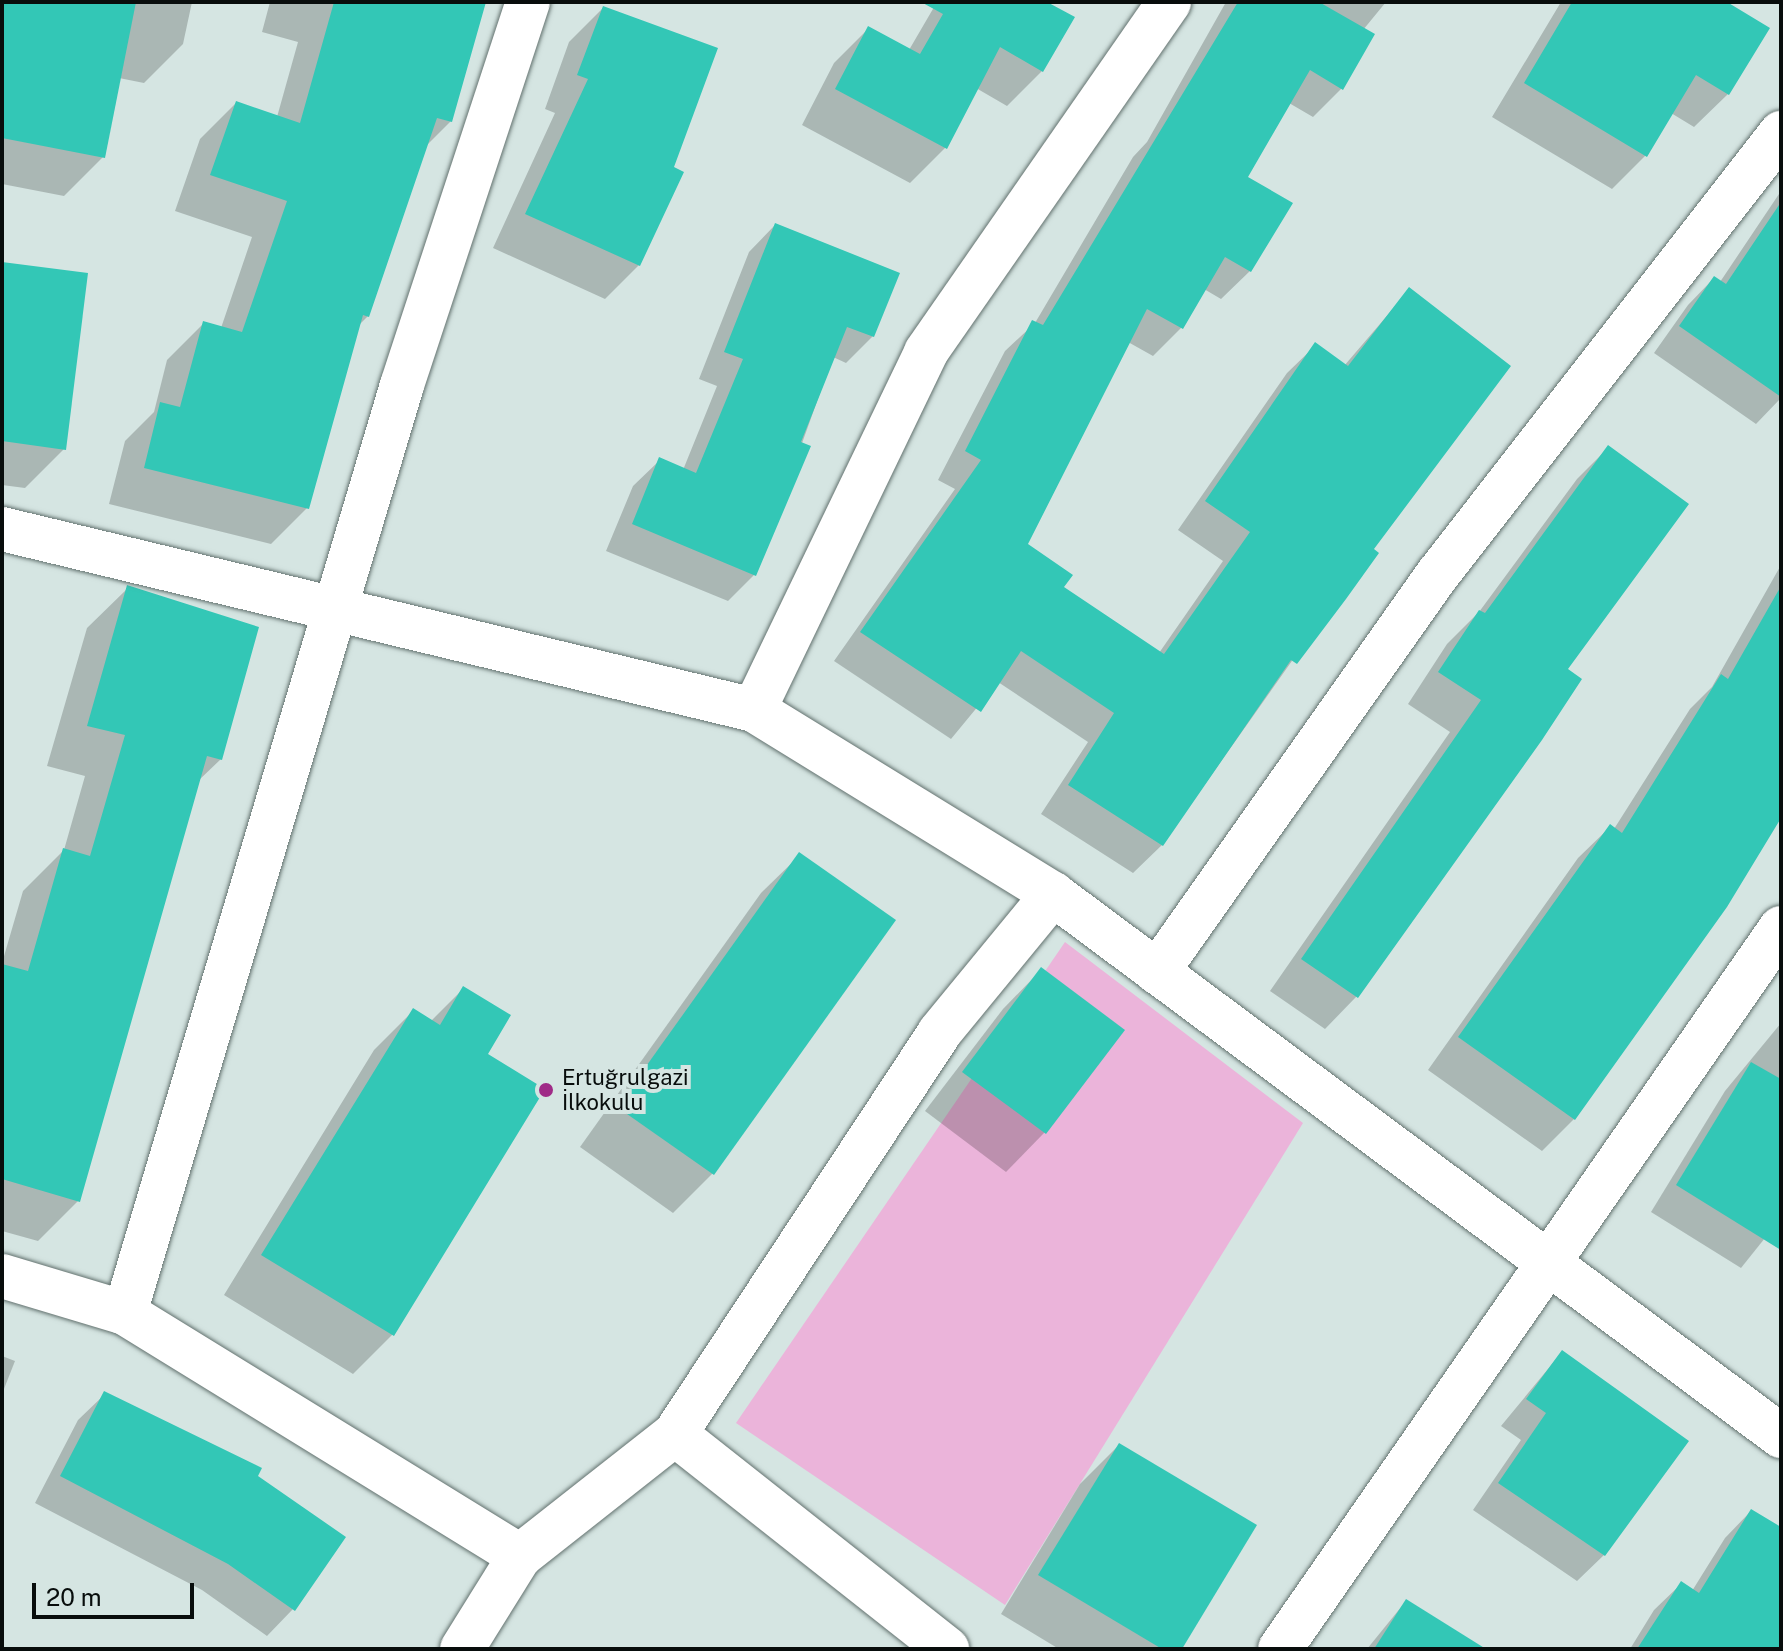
<!DOCTYPE html>
<meta charset="utf-8">
<style>
body{margin:0}
#map{position:relative;width:1783px;height:1651px;overflow:hidden;background:#d5e5e2;font-family:"Public Sans",sans-serif}
div>[style]{position:absolute}
.green>*{inset:0;background:#ebb4da}
.shadow>*{inset:0;background:#0003}
.building>*{inset:0;background:#33c7b6}
.roads{filter:drop-shadow(0 0 2px #62716e) drop-shadow(0 0 2px #62716e)}
.minor>*{height:44px;margin:-22px;padding:0 22px;transform-origin:22px;border-radius:22px;background:#fff}
.dots>*{width:22px;height:22px;translate:-50% -50%;box-sizing:border-box;border:4px solid #d5e5e2;border-radius:50%}
span{translate:-50% -50%;white-space:nowrap;text-align:center;line-height:1.15;-webkit-text-stroke:8px #d5e5e2;paint-order:stroke}
.poi-label{font-size:22px;color:#080d0c}
.left{translate:0 -50%;text-align:left}
.frame{position:absolute;inset:0;border:4px solid #080d0c;pointer-events:none}
.scale{position:absolute;left:32px;top:1583px;width:162px;height:36px;box-sizing:border-box;border:4px solid #080d0c;border-top:0;padding-left:10px;font-size:24px;line-height:28px;white-space:nowrap;color:#080d0c;-webkit-text-stroke:6px #d5e5e2;paint-order:stroke}
</style>
<div id="map">
<div class="green">
<div style="clip-path:polygon(1065px 942px,1303px 1123px,1005px 1605px,736px 1423px)"></div>
</div>
<div class="shadow">
<div style="clip-path:polygon(2px 2px,192px 2px,183px 44px,144px 83px,119px 78px,103px 157px,64px 196px,2px 184px)"></div>
<div style="clip-path:polygon(270px 2px,484px 2px,451px 121px,425px 147px,368px 316px,358px 326px,307px 508px,271px 544px,109px 504px,125px 441px,154px 412px,167px 360px,203px 324px,221px 328px,252px 237px,175px 211px,200px 139px,236px 103px,277px 117px,298px 42px,262px 32px)"></div>
<div style="clip-path:polygon(937px 2px,1043px 2px,1042px 71px,1007px 106px,976px 88px,945px 148px,910px 183px,802px 125px,834px 63px,869px 28px,909px 50px)"></div>
<div style="clip-path:polygon(1226px 2px,1386px 2px,1363px 30px,1341px 89px,1313px 117px,1289px 103px,1245px 178px,1250px 271px,1221px 299px,1204px 289px,1181px 328px,1153px 356px,1128px 342px,1025px 544px,1061px 588px,1159px 653px,1223px 561px,1178px 530px,1287px 373px,1316px 345px,1344px 366px,1409px 290px,1371px 549px,1162px 845px,1133px 873px,1041px 814px,1088px 742px,998px 682px,951px 739px,834px 661px,955px 489px,938px 480px,1005px 351px,1035px 323px,1133px 157px,1147px 142px)"></div>
<div style="clip-path:polygon(1561px 2px,1723px 2px,1728px 94px,1694px 127px,1671px 113px,1646px 155px,1612px 189px,1492px 117px)"></div>
<div style="clip-path:polygon(603px 8px,639px 265px,605px 299px,493px 248px,555px 113px,545px 109px,569px 42px)"></div>
<div style="clip-path:polygon(1781px 191px,1781px 398px,1756px 424px,1654px 353px,1688px 305px,1714px 278px,1720px 282px)"></div>
<div style="clip-path:polygon(775px 225px,873px 336px,846px 363px,833px 357px,755px 574px,728px 601px,606px 551px,633px 486px,660px 460px,683px 470px,717px 386px,699px 379px,749px 252px)"></div>
<div style="clip-path:polygon(2px 264px,64px 449px,25px 488px,2px 485px)"></div>
<div style="clip-path:polygon(1608px 448px,1566px 670px,1356px 997px,1325px 1029px,1270px 991px,1450px 732px,1408px 704px,1447px 644px,1479px 612px,1577px 479px)"></div>
<div style="clip-path:polygon(1781px 565px,1781px 817px,1574px 1119px,1542px 1151px,1428px 1070px,1578px 858px,1610px 827px,1614px 829px,1690px 709px,1712px 687px)"></div>
<div style="clip-path:polygon(128px 588px,221px 759px,197px 782px,78px 1201px,38px 1241px,2px 1231px,2px 963px,23px 891px,64px 850px,85px 776px,47px 766px,87px 628px)"></div>
<div style="clip-path:polygon(800px 855px,893px 920px,712px 1174px,673px 1213px,580px 1147px,761px 893px)"></div>
<div style="clip-path:polygon(1041px 970px,1044px 1133px,1006px 1172px,925px 1111px,1003px 1009px)"></div>
<div style="clip-path:polygon(463px 989px,485px 1055px,392px 1335px,353px 1374px,224px 1295px,374px 1050px,413px 1011px,431px 1021px)"></div>
<div style="clip-path:polygon(1781px 1023px,1781px 1218px,1741px 1268px,1651px 1212px,1725px 1091px)"></div>
<div style="clip-path:polygon(1562px 1352px,1604px 1555px,1577px 1581px,1473px 1510px,1521px 1440px,1501px 1426px)"></div>
<div style="clip-path:polygon(2px 1356px,15px 1361px,2px 1394px)"></div>
<div style="clip-path:polygon(105px 1394px,256px 1477px,293px 1609px,267px 1636px,202px 1590px,35px 1503px,78px 1420px)"></div>
<div style="clip-path:polygon(1119px 1445px,1179px 1649px,1059px 1649px,1001px 1614px,1080px 1484px)"></div>
<div style="clip-path:polygon(1751px 1511px,1781px 1530px,1781px 1649px,1630px 1649px,1654px 1610px,1681px 1584px,1692px 1591px,1725px 1538px)"></div>
<div style="clip-path:polygon(1406px 1601px,1482px 1649px,1367px 1649px)"></div>
</div>
<div class="building">
<div style="clip-path:polygon(2px 2px,136px 2px,105px 158px,2px 138px)"></div>
<div style="clip-path:polygon(334px 2px,486px 2px,452px 122px,437px 118px,369px 317px,363px 315px,309px 509px,144px 468px,160px 402px,180px 407px,203px 321px,242px 332px,287px 201px,210px 175px,236px 101px,300px 123px)"></div>
<div style="clip-path:polygon(921px 2px,1047px 2px,1075px 17px,1043px 72px,1000px 47px,947px 149px,835px 89px,868px 26px,920px 54px,943px 14px)"></div>
<div style="clip-path:polygon(1238px 2px,1319px 2px,1375px 34px,1343px 90px,1310px 70px,1248px 177px,1293px 203px,1251px 272px,1225px 257px,1183px 329px,1147px 309px,1028px 544px,1073px 575px,1064px 587px,1164px 654px,1250px 532px,1205px 501px,1315px 342px,1348px 366px,1409px 287px,1511px 366px,1374px 549px,1379px 553px,1346px 599px,1297px 664px,1291px 660px,1163px 846px,1068px 785px,1114px 713px,1021px 651px,981px 712px,860px 632px,981px 460px,965px 451px,1032px 320px,1043px 325px)"></div>
<div style="clip-path:polygon(1572px 2px,1727px 2px,1770px 28px,1729px 95px,1696px 75px,1647px 157px,1524px 83px)"></div>
<div style="clip-path:polygon(603px 6px,718px 48px,674px 167px,684px 172px,640px 266px,525px 214px,588px 79px,577px 75px)"></div>
<div style="clip-path:polygon(1781px 202px,1781px 397px,1679px 326px,1714px 276px,1726px 284px)"></div>
<div style="clip-path:polygon(775px 223px,900px 273px,874px 337px,847px 327px,801px 442px,811px 446px,756px 576px,632px 524px,659px 457px,696px 473px,743px 359px,724px 352px)"></div>
<div style="clip-path:polygon(2px 262px,88px 273px,66px 450px,2px 441px)"></div>
<div style="clip-path:polygon(1608px 445px,1689px 504px,1568px 669px,1582px 679px,1542px 740px,1358px 998px,1301px 959px,1481px 700px,1438px 672px,1479px 610px,1485px 613px)"></div>
<div style="clip-path:polygon(127px 585px,259px 627px,222px 760px,207px 756px,80px 1202px,2px 1179px,2px 964px,28px 971px,63px 848px,90px 856px,125px 735px,87px 726px)"></div>
<div style="clip-path:polygon(1781px 586px,1781px 818px,1727px 907px,1575px 1120px,1458px 1037px,1610px 824px,1622px 833px,1721px 674px,1728px 679px)"></div>
<div style="clip-path:polygon(799px 852px,896px 920px,714px 1175px,617px 1107px)"></div>
<div style="clip-path:polygon(1041px 967px,1125px 1030px,1046px 1134px,962px 1072px)"></div>
<div style="clip-path:polygon(463px 986px,511px 1015px,488px 1054px,545px 1089px,394px 1336px,261px 1255px,413px 1008px,440px 1025px)"></div>
<div style="clip-path:polygon(1751px 1062px,1781px 1079px,1781px 1250px,1676px 1185px)"></div>
<div style="clip-path:polygon(1562px 1350px,1689px 1441px,1605px 1556px,1498px 1483px,1546px 1413px,1526px 1399px)"></div>
<div style="clip-path:polygon(104px 1391px,262px 1468px,258px 1476px,346px 1537px,295px 1611px,228px 1564px,60px 1476px)"></div>
<div style="clip-path:polygon(1119px 1443px,1257px 1525px,1182px 1649px,1162px 1649px,1038px 1575px)"></div>
<div style="clip-path:polygon(1751px 1509px,1781px 1527px,1781px 1649px,1637px 1649px,1681px 1581px,1699px 1593px)"></div>
<div style="clip-path:polygon(1406px 1599px,1486px 1649px,1374px 1649px)"></div>
</div>
<div class="roads">
<div class="minor">
<div style="left:2px;top:529px;width:773px;rotate:13.53deg"></div>
<div style="left:754px;top:710px;width:351px;rotate:31.6deg"></div>
<div style="left:1053px;top:894px;width:908px;rotate:36.67deg"></div>
<div style="left:754px;top:710px;width:397px;rotate:-64.3deg"></div>
<div style="left:926px;top:352px;width:426px;rotate:-55.2deg"></div>
<div style="left:1157px;top:972px;width:487px;rotate:-54.8deg"></div>
<div style="left:1438px;top:574px;width:559px;rotate:-52.13deg"></div>
<div style="left:2px;top:1276px;width:128px;rotate:16.7deg"></div>
<div style="left:125px;top:1313px;width:464px;rotate:31.6deg"></div>
<div style="left:125px;top:1313px;width:968px;rotate:-73.38deg"></div>
<div style="left:402px;top:385px;width:403px;rotate:-71.8deg"></div>
<div style="left:675px;top:1434px;width:347px;rotate:38.3deg"></div>
<div style="left:462px;top:1649px;width:110px;rotate:-58.1deg"></div>
<div style="left:520px;top:1556px;width:197px;rotate:-38.2deg"></div>
<div style="left:675px;top:1434px;width:480px;rotate:-56.6deg"></div>
<div style="left:939px;top:1033px;width:180px;rotate:-50.6deg"></div>
<div style="left:1280px;top:1649px;width:878px;rotate:-55.21deg"></div>
</div>
</div>
<div class="dots">
<div style="left:546px;top:1090px;background:#9f2b87"></div>
</div>
<div class="poi-label">
<span class="left" style="left:562px;top:1090px">Ertuğrulgazi<br>İlkokulu</span>
</div>
<div class="frame"></div>
<div class="scale">20 m</div>
</div>
